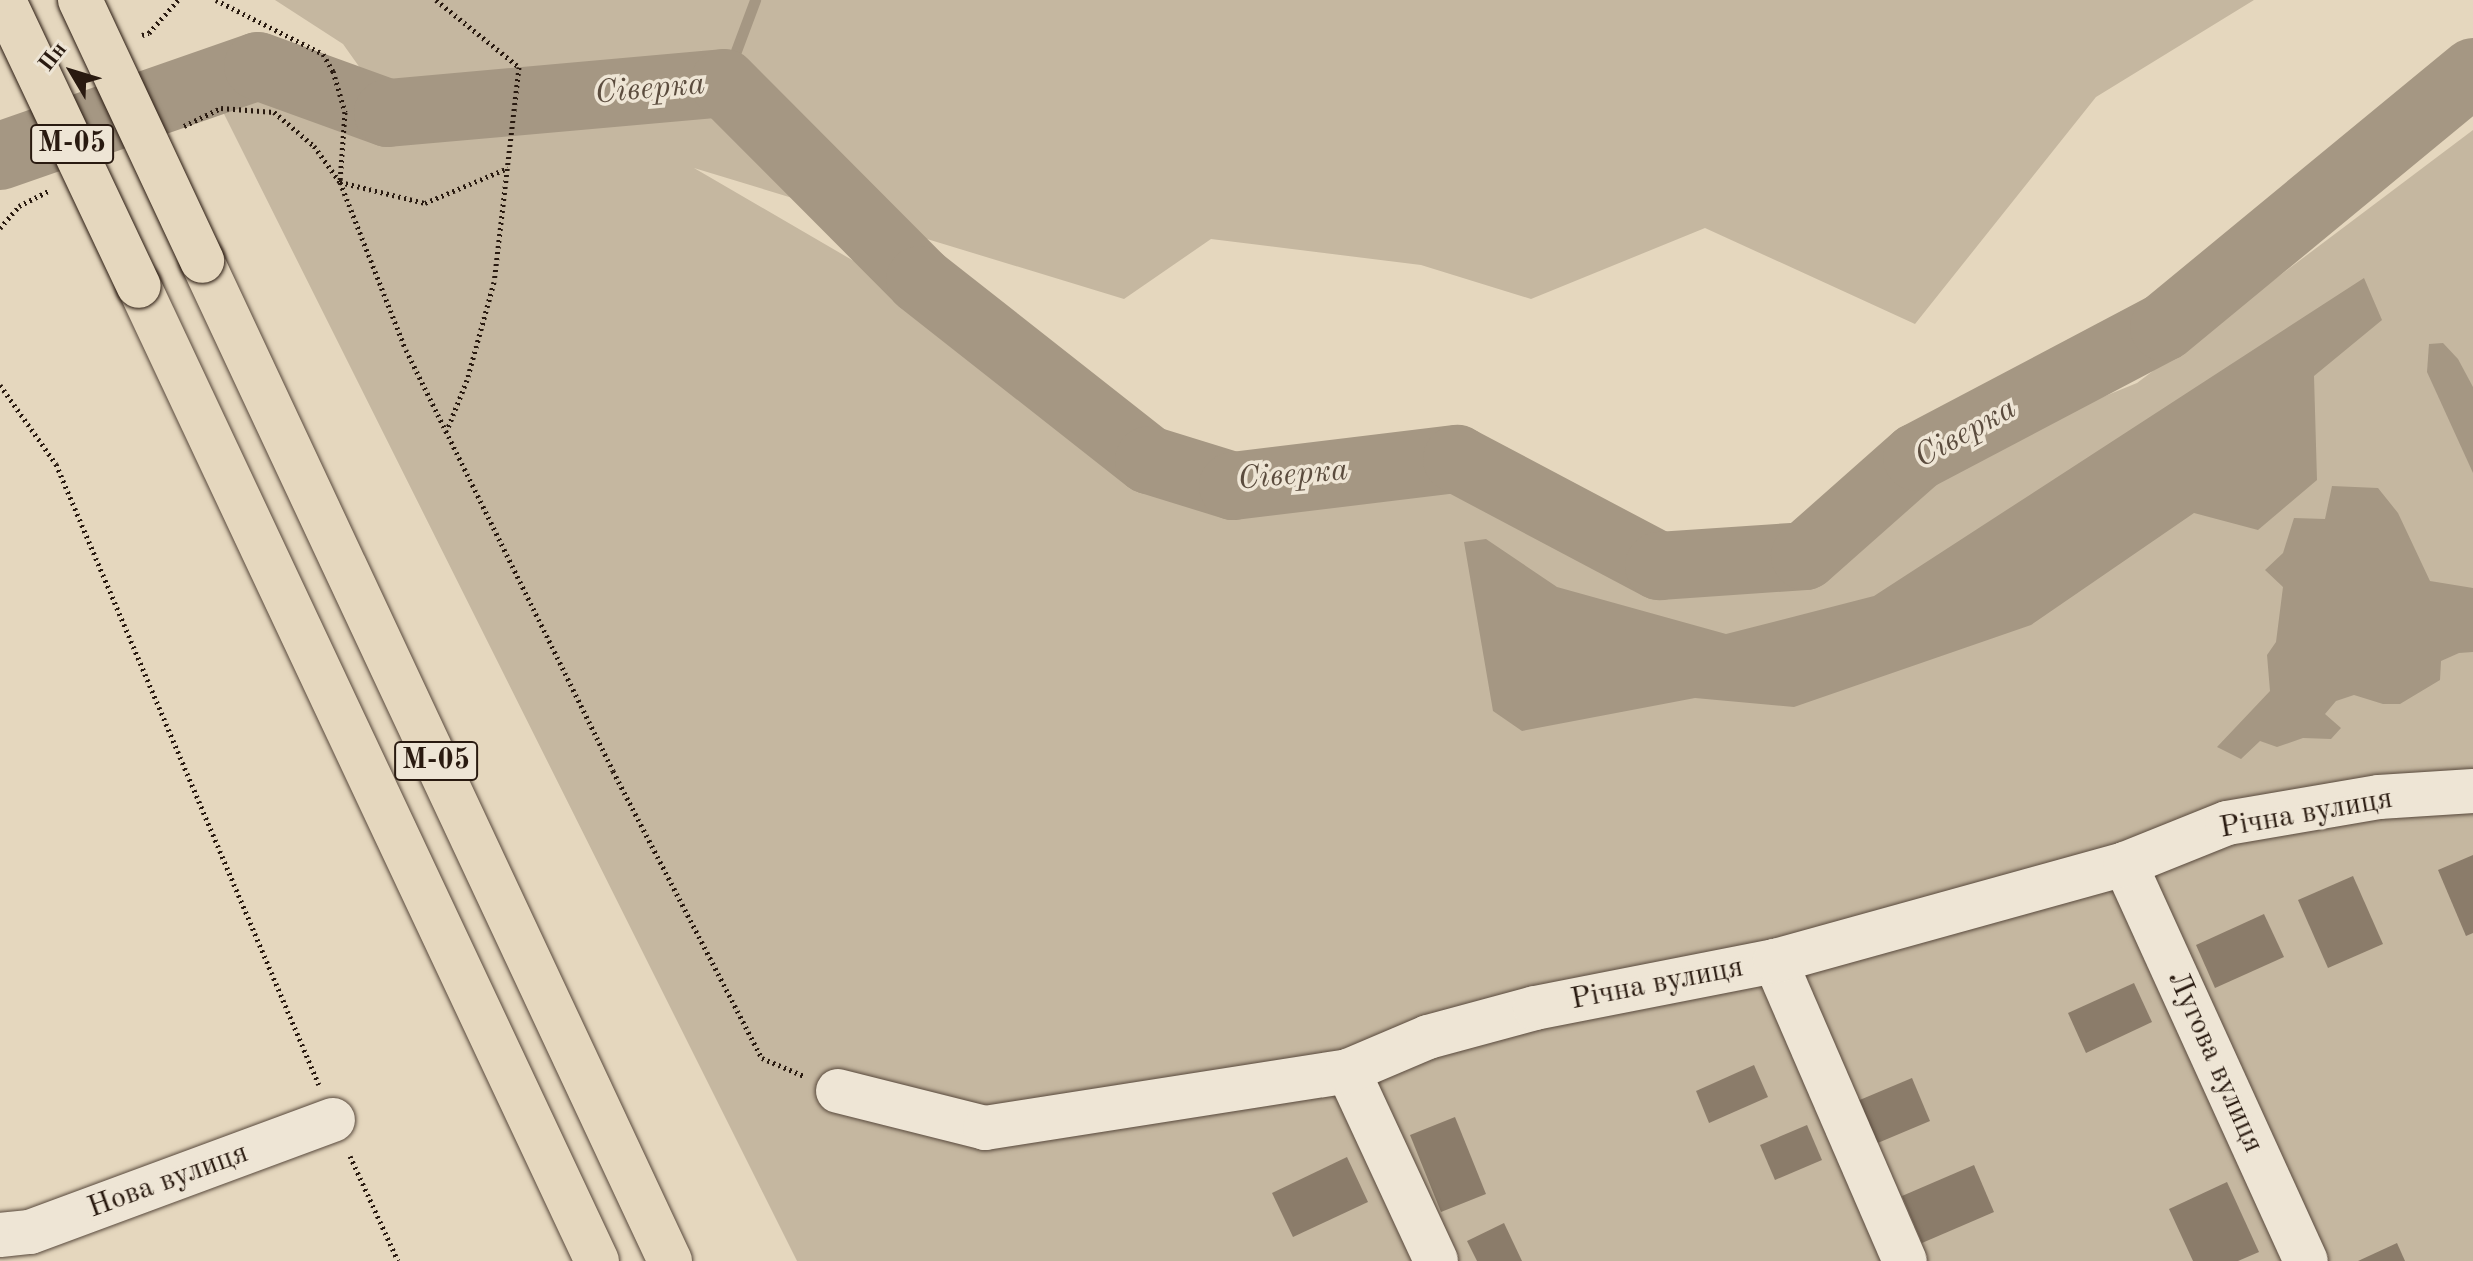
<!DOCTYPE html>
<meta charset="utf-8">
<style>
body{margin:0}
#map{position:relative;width:2473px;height:1261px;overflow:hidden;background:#e5d7be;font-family:"Old Standard TT",serif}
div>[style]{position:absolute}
.green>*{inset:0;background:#c5b7a0}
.water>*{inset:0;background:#a59783}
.stream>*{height:11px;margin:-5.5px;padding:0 5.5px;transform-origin:5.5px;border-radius:5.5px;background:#a59783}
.river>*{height:68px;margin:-34px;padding:0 34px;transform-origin:34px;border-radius:34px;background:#a59783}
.building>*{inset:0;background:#8b7c6a}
.path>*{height:5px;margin-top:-2.5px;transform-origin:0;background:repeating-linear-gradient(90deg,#291a10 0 2px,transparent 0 6px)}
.roads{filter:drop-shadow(0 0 2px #58493c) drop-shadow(0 0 2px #58493c)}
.minor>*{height:44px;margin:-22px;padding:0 22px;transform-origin:22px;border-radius:22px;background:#eee5d5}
.highway>*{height:44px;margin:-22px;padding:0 22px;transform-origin:22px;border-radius:22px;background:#e5d7be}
.bridges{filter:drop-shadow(0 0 2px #291a10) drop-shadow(0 0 2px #291a10)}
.highway-bridge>*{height:44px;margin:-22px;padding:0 22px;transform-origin:22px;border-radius:22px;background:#e5d7be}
span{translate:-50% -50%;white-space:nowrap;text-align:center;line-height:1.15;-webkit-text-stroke:7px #eee5d5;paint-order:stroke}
.shield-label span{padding:2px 6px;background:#eee5d5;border:2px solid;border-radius:6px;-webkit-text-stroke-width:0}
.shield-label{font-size:28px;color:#291a10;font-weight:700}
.street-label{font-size:30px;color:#291a10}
.water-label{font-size:32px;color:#5b4c3e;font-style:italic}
.north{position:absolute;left:32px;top:32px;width:80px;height:80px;-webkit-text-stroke:6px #eee5d5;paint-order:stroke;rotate:308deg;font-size:22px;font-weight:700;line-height:32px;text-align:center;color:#291a10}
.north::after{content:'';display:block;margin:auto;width:28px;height:36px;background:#291a10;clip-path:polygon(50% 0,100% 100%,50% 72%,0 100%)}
</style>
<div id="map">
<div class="green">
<div style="clip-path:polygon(275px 0,2254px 0,2096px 97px,1915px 324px,1705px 228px,1531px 299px,1421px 265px,1211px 239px,1124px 299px,694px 168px,859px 264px,1109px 460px,1224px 505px,1447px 487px,1660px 590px,1807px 589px,1975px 449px,2137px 383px,2473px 130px,2473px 1261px,797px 1261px,221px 108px,258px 66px,380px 96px,343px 44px)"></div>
</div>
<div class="water">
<div style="clip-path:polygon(2364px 278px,2382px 320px,2314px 376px,2317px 480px,2258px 530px,2194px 513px,2031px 625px,1794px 707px,1695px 698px,1522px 731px,1493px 711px,1464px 542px,1486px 539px,1557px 587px,1726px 634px,1874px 596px)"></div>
<div style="clip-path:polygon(2443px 343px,2458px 359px,2473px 387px,2473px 473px,2427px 372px,2429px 344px)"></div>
<div style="clip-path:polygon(2332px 486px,2378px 488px,2398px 513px,2430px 581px,2473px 588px,2473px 652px,2459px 653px,2441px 661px,2440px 680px,2400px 704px,2383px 704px,2354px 695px,2336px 701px,2325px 714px,2341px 728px,2331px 739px,2303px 738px,2277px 747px,2260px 741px,2241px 759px,2217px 747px,2270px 691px,2267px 655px,2276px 642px,2283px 587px,2265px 570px,2283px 553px,2294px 518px,2325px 519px)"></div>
</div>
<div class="stream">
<div style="left:724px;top:83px;width:89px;rotate:-69.5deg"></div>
</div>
<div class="river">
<div style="left:0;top:156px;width:273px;rotate:-19.2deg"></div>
<div style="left:258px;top:66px;width:138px;rotate:19.9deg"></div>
<div style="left:388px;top:113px;width:337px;rotate:-5.1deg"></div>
<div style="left:724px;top:83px;width:278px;rotate:45.1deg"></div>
<div style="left:920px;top:280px;width:291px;rotate:38.2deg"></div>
<div style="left:1149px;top:460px;width:88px;rotate:17.2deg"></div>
<div style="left:1233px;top:486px;width:226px;rotate:-6.9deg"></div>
<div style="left:1457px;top:459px;width:229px;rotate:27.9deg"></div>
<div style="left:1659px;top:566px;width:146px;rotate:-3.9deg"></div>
<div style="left:1805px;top:556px;width:149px;rotate:-41.5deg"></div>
<div style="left:1917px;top:457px;width:279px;rotate:-27.8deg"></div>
<div style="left:2164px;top:327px;width:401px;rotate:-39.5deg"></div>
</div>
<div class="building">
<div style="clip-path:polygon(2473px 855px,2473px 933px,2466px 936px,2438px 870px)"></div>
<div style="clip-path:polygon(2353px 876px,2383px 944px,2328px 968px,2298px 900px)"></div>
<div style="clip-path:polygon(2264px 914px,2284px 957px,2215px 988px,2196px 945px)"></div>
<div style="clip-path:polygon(2134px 983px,2152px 1022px,2086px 1053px,2068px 1013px)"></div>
<div style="clip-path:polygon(1754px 1065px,1768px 1097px,1709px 1123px,1696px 1091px)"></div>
<div style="clip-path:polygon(1912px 1078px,1930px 1121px,1861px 1150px,1843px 1107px)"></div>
<div style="clip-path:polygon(1455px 1117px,1486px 1194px,1441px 1212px,1410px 1135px)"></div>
<div style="clip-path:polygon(1807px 1125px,1822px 1160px,1775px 1180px,1760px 1145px)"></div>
<div style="clip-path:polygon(1347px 1157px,1368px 1202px,1293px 1237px,1272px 1193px)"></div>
<div style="clip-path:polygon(1974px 1165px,1994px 1212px,1922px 1243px,1902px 1196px)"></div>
<div style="clip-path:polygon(2227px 1182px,2259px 1252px,2238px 1261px,2193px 1261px,2169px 1209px)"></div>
<div style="clip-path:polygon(1504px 1223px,1522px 1261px,1477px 1261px,1467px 1241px)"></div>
<div style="clip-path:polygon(2397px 1243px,2405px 1261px,2358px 1261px)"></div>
</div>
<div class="path">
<div style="left:216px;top:0;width:120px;rotate:26.8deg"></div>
<div style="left:323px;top:54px;width:20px;rotate:60deg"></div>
<div style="left:333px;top:71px;width:43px;rotate:73.7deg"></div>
<div style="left:345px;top:112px;width:70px;rotate:94.1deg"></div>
<div style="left:340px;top:182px;width:88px;rotate:13.9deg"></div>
<div style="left:425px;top:203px;width:90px;rotate:-22.9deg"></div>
<div style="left:436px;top:0;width:107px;rotate:38.9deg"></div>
<div style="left:519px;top:67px;width:216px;rotate:96.6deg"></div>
<div style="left:494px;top:282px;width:102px;rotate:105.4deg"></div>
<div style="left:467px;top:380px;width:54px;rotate:111.8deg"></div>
<div style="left:142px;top:35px;width:7px;rotate:-16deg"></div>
<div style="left:149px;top:33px;width:44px;rotate:-48.7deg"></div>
<div style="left:184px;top:126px;width:41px;rotate:-25.9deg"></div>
<div style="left:221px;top:108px;width:53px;rotate:4.3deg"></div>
<div style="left:274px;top:112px;width:52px;rotate:40.4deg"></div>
<div style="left:314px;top:146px;width:44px;rotate:54.2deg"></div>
<div style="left:340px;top:182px;width:180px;rotate:68.6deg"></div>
<div style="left:406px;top:350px;width:469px;rotate:63.8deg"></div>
<div style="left:613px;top:771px;width:323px;rotate:62.6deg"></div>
<div style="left:762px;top:1058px;width:46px;rotate:23.2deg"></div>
<div style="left:0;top:228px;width:29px;rotate:-49deg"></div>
<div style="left:19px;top:206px;width:34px;rotate:-27deg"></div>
<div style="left:0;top:385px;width:97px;rotate:54.7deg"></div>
<div style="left:56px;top:464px;width:674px;rotate:67.05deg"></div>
<div style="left:350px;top:1156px;width:115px;rotate:65.4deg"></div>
</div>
<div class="roads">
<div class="minor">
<div style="left:2125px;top:864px;width:436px;rotate:65.5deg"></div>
<div style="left:1775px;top:961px;width:327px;rotate:66.6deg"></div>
<div style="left:1348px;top:1071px;width:209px;rotate:65.1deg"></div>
<div style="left:838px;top:1091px;width:152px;rotate:14.1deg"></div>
<div style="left:985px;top:1128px;width:367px;rotate:-8.9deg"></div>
<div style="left:1348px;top:1071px;width:87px;rotate:-23deg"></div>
<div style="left:1428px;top:1037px;width:111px;rotate:-15.2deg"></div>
<div style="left:1535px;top:1008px;width:245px;rotate:-11.1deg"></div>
<div style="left:1775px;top:961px;width:363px;rotate:-15.5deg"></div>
<div style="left:2125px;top:864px;width:110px;rotate:-21.9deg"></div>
<div style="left:2227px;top:823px;width:154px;rotate:-9.7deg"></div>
<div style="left:2379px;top:797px;width:94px;rotate:-3.7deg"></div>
<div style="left:0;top:1235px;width:30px;rotate:-6deg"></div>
<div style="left:30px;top:1232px;width:323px;rotate:-20.3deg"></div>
</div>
<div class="highway">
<div style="left:202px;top:261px;width:1104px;rotate:64.92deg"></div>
<div style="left:139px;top:286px;width:1077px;rotate:64.84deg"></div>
</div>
</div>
<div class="bridges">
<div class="highway-bridge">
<div style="left:80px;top:0;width:288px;rotate:64.9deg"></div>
<div style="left:4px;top:1px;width:315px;rotate:64.7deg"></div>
</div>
</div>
<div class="shield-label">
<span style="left:72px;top:144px">М-05</span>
<span style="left:436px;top:761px">М-05</span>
</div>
<div class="street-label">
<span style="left:2306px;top:814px;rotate:-10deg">Річна вулиця</span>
<span style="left:1657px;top:984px;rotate:-11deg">Річна вулиця</span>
<span style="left:2215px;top:1062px;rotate:66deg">Лугова вулиця</span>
<span style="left:168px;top:1181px;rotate:-20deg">Нова вулиця</span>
</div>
<div class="water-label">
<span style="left:650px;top:90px;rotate:-5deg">Сіверка</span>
<span style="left:1966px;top:434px;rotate:-29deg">Сіверка</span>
<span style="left:1293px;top:476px;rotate:-5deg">Сіверка</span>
</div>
<div class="north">Пн</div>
</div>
